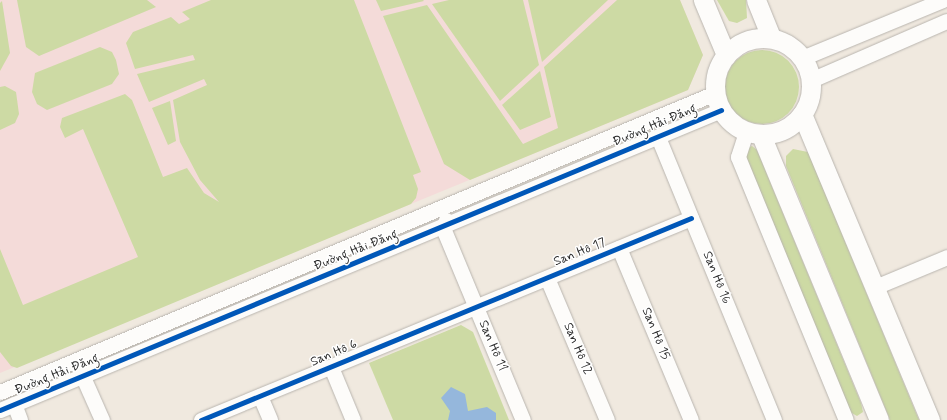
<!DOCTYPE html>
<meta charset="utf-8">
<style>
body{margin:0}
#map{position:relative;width:947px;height:420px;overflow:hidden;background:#f0e9df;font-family:Mynerve,sans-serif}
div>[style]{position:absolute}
.built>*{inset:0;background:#f4dbd9}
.green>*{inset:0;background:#cddaa4}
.round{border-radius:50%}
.water>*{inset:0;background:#95b7dc}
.roads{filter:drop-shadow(0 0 1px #b9b5af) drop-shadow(0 0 1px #b9b5af)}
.minor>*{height:15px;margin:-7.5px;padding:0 7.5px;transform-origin:7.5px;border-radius:7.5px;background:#fdfcfa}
.major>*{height:19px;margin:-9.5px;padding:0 9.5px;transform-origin:9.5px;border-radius:9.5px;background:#fdfcfa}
.major>.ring{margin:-9.5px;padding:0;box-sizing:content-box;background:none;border:19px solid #fdfcfa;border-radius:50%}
.cycleway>*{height:5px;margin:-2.5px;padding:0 2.5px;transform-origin:2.5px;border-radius:2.5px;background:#0057b8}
span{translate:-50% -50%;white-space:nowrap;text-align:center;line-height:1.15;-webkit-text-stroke:3px #fff;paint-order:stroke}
.street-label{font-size:13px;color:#2b2b2b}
</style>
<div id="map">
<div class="built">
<div style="clip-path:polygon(0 0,680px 0,703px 55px,688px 90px,0 373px)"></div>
</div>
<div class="green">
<div style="clip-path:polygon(17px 0,147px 0,156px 7px,39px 56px,26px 47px)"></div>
<div style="clip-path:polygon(211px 0,354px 0,421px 172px,413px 175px,418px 189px,416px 198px,411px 204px,17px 368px,11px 366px,0 352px,0 249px,23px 305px,138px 257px,83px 129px,65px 138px,60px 127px,62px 118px,125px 94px,132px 100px,163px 177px,187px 168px,204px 193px,219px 202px,200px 180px,180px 142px,173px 100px,207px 85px,204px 79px,149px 102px,137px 74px,195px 60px,193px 55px,135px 69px,126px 43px,133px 32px,171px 17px,179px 24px,188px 20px,190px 19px,182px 12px)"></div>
<div style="clip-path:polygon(376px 0,423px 0,424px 1px,381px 11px)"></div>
<div style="clip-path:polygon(449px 0,523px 0,539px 65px,500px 101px,432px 4px)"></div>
<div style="clip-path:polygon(528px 0,608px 0,542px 62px)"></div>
<div style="clip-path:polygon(617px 0,680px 0,703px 55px,688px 90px,470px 180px,444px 164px,383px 16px,427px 5px,523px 144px,558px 128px,544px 67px)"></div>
<div style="clip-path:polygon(717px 0,746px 0,747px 18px,737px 23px,729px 21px)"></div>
<div style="clip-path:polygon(2px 1px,10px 53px,0 71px,0 3px)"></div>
<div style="clip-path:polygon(100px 47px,112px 52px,116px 60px,119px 74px,112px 84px,47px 110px,37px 104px,32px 92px,35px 73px)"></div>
<div class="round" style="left:725px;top:50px;width:74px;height:74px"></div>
<div style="clip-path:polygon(540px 71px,551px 117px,520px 130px,502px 105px)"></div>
<div style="clip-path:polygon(5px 86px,16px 92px,19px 114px,15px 123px,0 130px,0 87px)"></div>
<div style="clip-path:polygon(170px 101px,176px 141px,168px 145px,152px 108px)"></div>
<div style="clip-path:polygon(752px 146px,757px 150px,861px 403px,863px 412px,857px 416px,850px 412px,746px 161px,745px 149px)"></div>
<div style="clip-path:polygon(793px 149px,808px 152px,919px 420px,890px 420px,786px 166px,786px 156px)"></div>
<div style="clip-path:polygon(461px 325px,473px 332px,509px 420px,393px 420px,369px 363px)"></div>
</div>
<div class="water">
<div style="clip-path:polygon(451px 387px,465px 394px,468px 411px,487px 407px,496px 413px,496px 420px,448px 420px,450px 411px,441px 398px)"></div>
</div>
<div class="roads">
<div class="minor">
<div style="left:802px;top:58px;width:152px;rotate:-22.4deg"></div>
<div style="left:811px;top:80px;width:148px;rotate:-23.5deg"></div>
<div style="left:746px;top:132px;width:26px;rotate:108deg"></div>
<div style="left:738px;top:157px;width:284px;rotate:67.7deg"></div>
<div style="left:658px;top:137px;width:306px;rotate:67.7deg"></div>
<div style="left:446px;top:220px;width:9px;rotate:111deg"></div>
<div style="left:443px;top:228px;width:208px;rotate:67.4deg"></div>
<div style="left:619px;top:248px;width:186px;rotate:67.3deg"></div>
<div style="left:547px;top:278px;width:154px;rotate:67.1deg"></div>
<div style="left:875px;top:287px;width:78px;rotate:-22.6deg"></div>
<div style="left:331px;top:367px;width:57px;rotate:67.5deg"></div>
<div style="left:79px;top:368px;width:57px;rotate:66.1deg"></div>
<div style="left:0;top:392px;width:775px;rotate:-22.69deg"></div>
<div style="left:260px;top:396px;width:26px;rotate:67deg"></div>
<div style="left:14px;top:404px;width:17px;rotate:69deg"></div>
<div style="left:0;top:410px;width:781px;rotate:-22.59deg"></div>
<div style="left:201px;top:420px;width:530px;rotate:-22.4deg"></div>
</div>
<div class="major">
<div style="left:703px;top:0;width:60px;rotate:67.3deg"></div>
<div style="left:756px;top:0;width:40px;rotate:68deg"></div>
<div class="ring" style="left:715px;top:38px;width:77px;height:77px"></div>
<div style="left:802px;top:114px;width:332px;rotate:67.3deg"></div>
<div style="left:761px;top:135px;width:308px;rotate:67.5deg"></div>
</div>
</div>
<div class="cycleway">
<div style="left:0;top:410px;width:781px;rotate:-22.59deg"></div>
<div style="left:201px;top:420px;width:530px;rotate:-22.4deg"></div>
</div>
<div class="street-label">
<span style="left:655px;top:126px;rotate:-23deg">Đường Hải Đăng</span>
<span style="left:356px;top:251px;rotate:-22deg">Đường Hải Đăng</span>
<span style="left:580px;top:253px;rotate:-22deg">San Hô 17</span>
<span style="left:716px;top:278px;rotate:68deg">San Hô 16</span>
<span style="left:655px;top:334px;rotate:68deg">San Hô 15</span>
<span style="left:492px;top:346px;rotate:67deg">San Hô 11</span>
<span style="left:577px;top:349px;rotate:67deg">San Hô 12</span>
<span style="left:334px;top:354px;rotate:-23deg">San Hô 6</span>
<span style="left:57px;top:375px;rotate:-22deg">Đường Hải Đăng</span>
</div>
</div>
